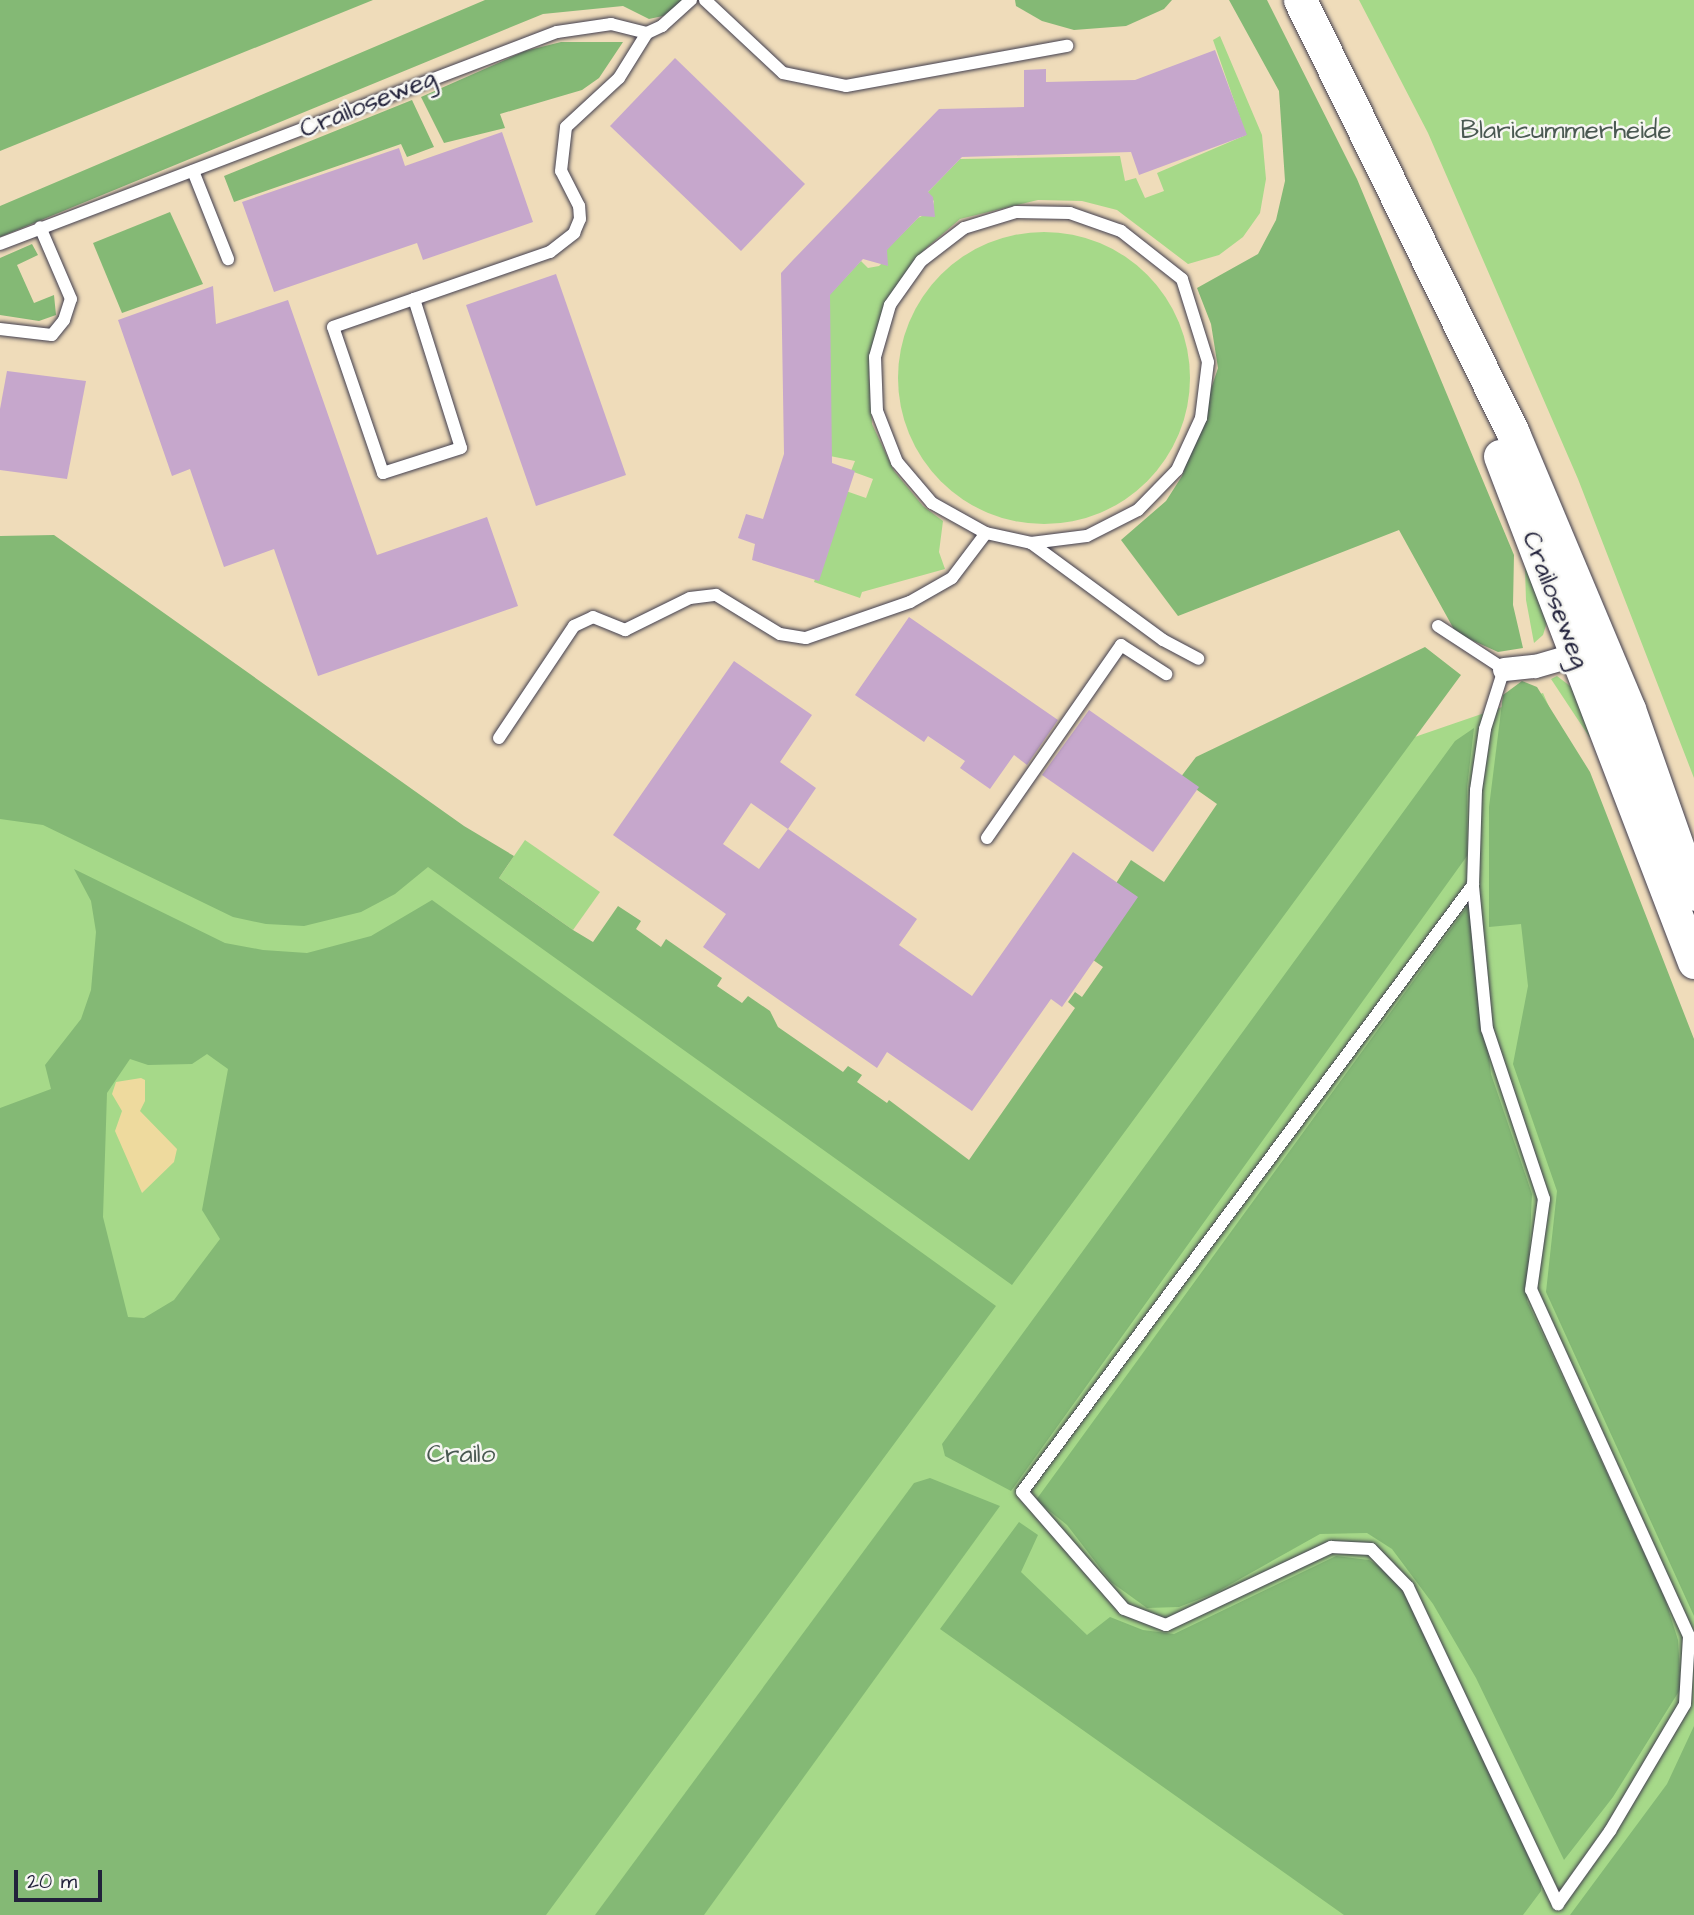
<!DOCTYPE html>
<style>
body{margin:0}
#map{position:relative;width:1694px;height:1915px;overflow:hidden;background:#efdcba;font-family:"Architects Daughter",sans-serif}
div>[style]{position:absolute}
.green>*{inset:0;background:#a6d989}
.round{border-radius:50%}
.forest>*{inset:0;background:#84b975}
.sand>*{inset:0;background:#eeda9e}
.building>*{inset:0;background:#c6a7cc}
.roads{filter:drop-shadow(0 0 2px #413e4e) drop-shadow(0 0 2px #413e4e)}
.service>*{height:12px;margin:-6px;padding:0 6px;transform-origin:6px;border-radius:6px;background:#fff}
.minor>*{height:23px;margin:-11.5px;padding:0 11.5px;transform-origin:11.5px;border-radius:11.5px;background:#fff}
.secondary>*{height:33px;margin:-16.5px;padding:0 16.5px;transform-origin:16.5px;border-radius:16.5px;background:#fff}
span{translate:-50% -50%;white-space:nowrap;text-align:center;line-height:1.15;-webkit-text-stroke:5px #f6f6f2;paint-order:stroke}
.street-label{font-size:26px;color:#22223b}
.park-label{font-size:26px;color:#4a5952}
.scale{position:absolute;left:14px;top:1870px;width:88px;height:32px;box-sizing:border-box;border:4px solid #22223b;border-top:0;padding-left:9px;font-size:21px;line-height:24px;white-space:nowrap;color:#22223b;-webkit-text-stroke:5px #f6f6f2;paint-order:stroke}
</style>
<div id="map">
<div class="green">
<div style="clip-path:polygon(1359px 0,1694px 0,1694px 778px,1578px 479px,1428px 133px)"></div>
<div style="clip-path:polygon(1220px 36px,1262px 135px,1266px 179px,1260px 213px,1243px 237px,1219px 255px,1188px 264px,1117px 210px,1082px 201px,1038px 200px,960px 219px,924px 250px,893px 291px,877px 328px,869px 375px,872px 424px,894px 471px,923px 506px,943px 521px,939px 552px,945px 569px,862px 592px,860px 598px,814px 582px,846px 491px,866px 498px,873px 479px,851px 471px,855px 461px,830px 456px,828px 296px,861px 261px,868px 268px,879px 266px,886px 259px,885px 251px,918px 218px,932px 211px,934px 201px,926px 194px,960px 159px,1120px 156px,1125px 181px,1136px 178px,1145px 198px,1164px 191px,1157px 173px,1246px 135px,1213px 40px)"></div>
<div class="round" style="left:898px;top:232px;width:292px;height:292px"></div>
<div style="clip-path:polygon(1524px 537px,1549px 616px,1543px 635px,1534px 643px,1526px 600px)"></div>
<div style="clip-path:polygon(0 562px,1006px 1275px,1403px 741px,1543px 693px,1694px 1040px,1694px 1840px,1585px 1915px,0 1915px)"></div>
<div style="clip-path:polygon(1557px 676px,1583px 696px,1590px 738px,1551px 679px)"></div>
<div style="clip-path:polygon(525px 840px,600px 892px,573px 930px,499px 878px)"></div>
</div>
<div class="forest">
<div style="clip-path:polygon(0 0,373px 0,0 151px)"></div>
<div style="clip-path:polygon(485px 0,684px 0,663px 16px,649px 19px,623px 6px,543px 14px,0 237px,0 206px)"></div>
<div style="clip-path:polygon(1015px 0,1172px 0,1164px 9px,1126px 26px,1074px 30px,1042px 21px,1016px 6px)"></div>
<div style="clip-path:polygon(1229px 0,1267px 0,1357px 179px,1514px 555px,1513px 605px,1523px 648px,1498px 652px,1456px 633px,1399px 530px,1178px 616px,1121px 540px,1166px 501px,1182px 476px,1218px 368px,1211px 324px,1197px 288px,1258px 254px,1276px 220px,1285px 181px,1279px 91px)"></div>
<div style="clip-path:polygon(561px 42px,623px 42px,599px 78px,582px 90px,500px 114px,505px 128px,444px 143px,421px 97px,525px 51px)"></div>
<div style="clip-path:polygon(412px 100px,434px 147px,407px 157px,401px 144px,234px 202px,224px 176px)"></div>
<div style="clip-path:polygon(170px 212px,203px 284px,122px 313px,93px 243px)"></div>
<div style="clip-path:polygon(32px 244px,38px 255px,17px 265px,34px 303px,54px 295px,56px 315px,39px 321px,0 315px,0 258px)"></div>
<div style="clip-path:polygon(54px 535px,464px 826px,514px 856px,499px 878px,573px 930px,593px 942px,618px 906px,641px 921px,636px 929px,661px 947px,666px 939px,722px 978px,717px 986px,742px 1003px,748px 996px,770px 1011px,778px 1027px,843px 1072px,848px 1066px,862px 1075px,857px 1082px,887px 1103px,889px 1100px,969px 1160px,1075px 1008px,1068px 1002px,1075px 992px,1082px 997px,1103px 967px,1075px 947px,1131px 860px,1164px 882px,1217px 804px,1180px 778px,1196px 757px,1425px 647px,1461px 675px,1012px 1285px,428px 867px,395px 894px,361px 912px,304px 926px,266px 924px,233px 917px,43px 825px,0 819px,0 536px)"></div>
<div style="clip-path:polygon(1522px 681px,1537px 687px,1590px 772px,1694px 1039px,1694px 1616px,1546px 1292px,1557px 1191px,1513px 1064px,1528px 986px,1521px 924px,1489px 927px,1489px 807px,1503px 695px)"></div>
<div style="clip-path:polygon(1474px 728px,1467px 788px,1467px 856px,1011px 1491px,945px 1456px,942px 1444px,1455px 741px)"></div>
<div style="clip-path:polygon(evenodd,74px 869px,225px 943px,263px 950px,307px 953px,371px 936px,432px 900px,996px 1306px,546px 1915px,0 1915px,0 1108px,51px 1089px,45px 1065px,81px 1019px,91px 990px,96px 932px,91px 901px,74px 869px,207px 1054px,228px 1069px,202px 1210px,220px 1239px,174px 1300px,144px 1318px,128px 1317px,103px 1217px,107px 1093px,130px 1059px,148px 1065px,192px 1064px,207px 1054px)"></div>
<div style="clip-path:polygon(1470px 903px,1491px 1074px,1532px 1194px,1527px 1301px,1664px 1596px,1678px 1640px,1681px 1688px,1613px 1797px,1564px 1860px,1476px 1678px,1433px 1604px,1392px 1549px,1367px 1533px,1320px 1534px,1215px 1593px,1179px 1607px,1147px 1608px,1111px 1582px,1067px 1525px,1036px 1500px)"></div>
<div style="clip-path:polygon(930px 1478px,1000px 1506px,704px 1915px,595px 1915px,914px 1483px)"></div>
<div style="clip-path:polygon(1019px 1522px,1038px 1535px,1021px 1572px,1087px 1635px,1110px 1617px,1143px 1630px,1174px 1634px,1336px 1556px,1369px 1560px,1383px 1569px,1401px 1588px,1452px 1676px,1541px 1878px,1541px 1891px,1523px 1915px,1344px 1915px,940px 1629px)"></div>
<div style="clip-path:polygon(1694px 1726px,1694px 1915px,1570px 1915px,1667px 1784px)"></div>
</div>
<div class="sand">
<div style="clip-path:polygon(141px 1078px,145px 1080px,145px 1101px,140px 1111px,177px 1149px,174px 1162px,142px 1193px,115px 1131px,122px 1111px,112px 1094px,116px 1082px)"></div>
</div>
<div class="building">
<div style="clip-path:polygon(1215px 50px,1247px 135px,1139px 175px,1131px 152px,962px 157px,928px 192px,933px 197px,935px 217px,920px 216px,887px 250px,888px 266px,863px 259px,830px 295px,832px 463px,855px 471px,819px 581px,752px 560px,755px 544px,738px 538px,746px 514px,763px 519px,784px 454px,781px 273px,793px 260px,939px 109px,1024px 107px,1024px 70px,1046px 69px,1046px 82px,1135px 80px)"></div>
<div style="clip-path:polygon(675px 58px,805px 184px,741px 251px,610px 126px)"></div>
<div style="clip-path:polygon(502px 132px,533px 222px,423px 260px,417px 243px,274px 292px,242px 202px,399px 148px,405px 166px)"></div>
<div style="clip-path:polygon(556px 274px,626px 475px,536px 506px,466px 305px)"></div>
<div style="clip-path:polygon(213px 286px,216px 324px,288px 300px,377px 555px,487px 517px,518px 606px,318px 676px,274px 549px,224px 567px,190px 469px,172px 476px,118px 320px)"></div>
<div style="clip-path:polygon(7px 371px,86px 381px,67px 479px,0 470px,0 409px)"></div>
<div style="clip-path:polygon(909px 617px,1058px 720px,1027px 765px,1014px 755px,990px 789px,960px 768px,965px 761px,928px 736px,924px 742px,855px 695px)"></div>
<div style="clip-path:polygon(evenodd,734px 661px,812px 715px,780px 762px,816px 788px,788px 829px,917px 919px,899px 945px,972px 996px,1073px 852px,1138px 897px,1062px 1007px,1051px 999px,972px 1111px,887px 1052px,877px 1068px,703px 947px,726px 914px,613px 835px,734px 661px,751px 803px,788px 829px,759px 869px,723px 844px,751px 803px)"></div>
<div style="clip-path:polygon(1089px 710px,1199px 787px,1153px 852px,1042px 775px)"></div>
</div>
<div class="roads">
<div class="service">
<div style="left:705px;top:0;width:107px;rotate:43.1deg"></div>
<div style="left:783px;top:73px;width:64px;rotate:11.7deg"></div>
<div style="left:846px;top:86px;width:225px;rotate:-10.3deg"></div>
<div style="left:193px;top:171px;width:95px;rotate:68.3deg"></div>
<div style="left:0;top:244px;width:596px;rotate:-20.84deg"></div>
<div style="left:557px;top:32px;width:55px;rotate:-8.4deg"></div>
<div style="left:611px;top:24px;width:37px;rotate:14deg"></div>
<div style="left:647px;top:33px;width:17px;rotate:-25deg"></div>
<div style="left:662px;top:26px;width:39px;rotate:-42deg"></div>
<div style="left:414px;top:299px;width:156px;rotate:72.5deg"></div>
<div style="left:461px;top:448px;width:82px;rotate:162.2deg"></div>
<div style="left:383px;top:473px;width:154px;rotate:-108.9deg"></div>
<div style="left:333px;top:327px;width:86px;rotate:-19.1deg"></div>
<div style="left:414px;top:299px;width:144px;rotate:-19.1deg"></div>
<div style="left:550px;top:252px;width:31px;rotate:-38deg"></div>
<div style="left:574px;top:233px;width:15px;rotate:-67deg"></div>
<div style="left:580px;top:219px;width:13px;rotate:-94deg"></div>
<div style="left:579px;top:206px;width:39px;rotate:-117deg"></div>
<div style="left:561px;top:171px;width:44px;rotate:-83.5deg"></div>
<div style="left:566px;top:127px;width:72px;rotate:-42.8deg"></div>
<div style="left:619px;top:78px;width:53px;rotate:-58.1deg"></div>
<div style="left:0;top:329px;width:52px;rotate:6.6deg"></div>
<div style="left:52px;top:335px;width:19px;rotate:-51deg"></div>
<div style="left:64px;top:320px;width:22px;rotate:-72deg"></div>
<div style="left:71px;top:299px;width:78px;rotate:-113.3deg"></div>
<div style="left:1031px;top:543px;width:56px;rotate:-7.1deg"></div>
<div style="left:1087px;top:536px;width:57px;rotate:-27deg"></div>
<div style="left:1138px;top:510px;width:56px;rotate:-45.7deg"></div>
<div style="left:1177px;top:470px;width:57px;rotate:-65.2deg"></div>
<div style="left:1201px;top:418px;width:56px;rotate:-82.9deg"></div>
<div style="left:1208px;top:362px;width:87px;rotate:-107.4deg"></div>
<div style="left:1182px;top:279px;width:78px;rotate:-141.8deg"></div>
<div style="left:1121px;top:231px;width:54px;rotate:-160.6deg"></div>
<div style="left:1070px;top:213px;width:54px;rotate:-178.9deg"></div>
<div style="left:1016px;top:212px;width:54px;rotate:162.9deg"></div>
<div style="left:964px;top:228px;width:54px;rotate:142.5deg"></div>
<div style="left:921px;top:261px;width:54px;rotate:125.2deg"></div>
<div style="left:890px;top:305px;width:54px;rotate:106.1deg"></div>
<div style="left:875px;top:357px;width:54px;rotate:87.9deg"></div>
<div style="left:877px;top:411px;width:55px;rotate:68.6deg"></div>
<div style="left:897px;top:462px;width:54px;rotate:49.5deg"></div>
<div style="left:932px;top:503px;width:62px;rotate:29.1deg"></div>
<div style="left:986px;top:533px;width:46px;rotate:12.5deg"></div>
<div style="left:1031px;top:543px;width:164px;rotate:36.3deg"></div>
<div style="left:1163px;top:640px;width:40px;rotate:28deg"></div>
<div style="left:1438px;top:626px;width:79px;rotate:33.1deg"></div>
<div style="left:1504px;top:669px;width:63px;rotate:107.6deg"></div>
<div style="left:1485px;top:729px;width:62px;rotate:98.4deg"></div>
<div style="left:1476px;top:790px;width:95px;rotate:91.8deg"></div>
<div style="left:1473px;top:885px;width:756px;rotate:126.61deg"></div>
<div style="left:1022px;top:1492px;width:155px;rotate:48.9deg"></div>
<div style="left:1124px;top:1609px;width:45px;rotate:20.9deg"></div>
<div style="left:1166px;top:1625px;width:183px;rotate:-25.3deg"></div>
<div style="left:1331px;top:1547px;width:40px;rotate:2.9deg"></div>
<div style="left:1371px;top:1549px;width:53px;rotate:45.8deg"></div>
<div style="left:1408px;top:1587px;width:351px;rotate:64.7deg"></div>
<div style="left:1558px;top:1904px;width:90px;rotate:-54.5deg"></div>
<div style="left:1610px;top:1831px;width:147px;rotate:-59.4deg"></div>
<div style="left:1685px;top:1704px;width:68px;rotate:-86.6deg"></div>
<div style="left:1689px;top:1636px;width:380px;rotate:-114.5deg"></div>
<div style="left:1531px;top:1290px;width:92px;rotate:-81.9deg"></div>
<div style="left:1544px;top:1199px;width:179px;rotate:-108.5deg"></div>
<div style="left:1487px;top:1029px;width:145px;rotate:-95.6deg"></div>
<div style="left:499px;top:738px;width:135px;rotate:-56.2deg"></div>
<div style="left:574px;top:626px;width:21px;rotate:-25deg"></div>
<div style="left:593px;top:617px;width:35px;rotate:22deg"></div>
<div style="left:625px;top:630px;width:72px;rotate:-26.2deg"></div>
<div style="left:690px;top:598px;width:26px;rotate:-7deg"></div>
<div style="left:716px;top:595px;width:75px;rotate:31.4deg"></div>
<div style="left:780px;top:634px;width:26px;rotate:9deg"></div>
<div style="left:806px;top:638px;width:110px;rotate:-19.1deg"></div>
<div style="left:910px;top:602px;width:48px;rotate:-29.7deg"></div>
<div style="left:952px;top:578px;width:56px;rotate:-52.9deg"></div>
<div style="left:987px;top:838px;width:235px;rotate:-55.2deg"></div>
<div style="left:1121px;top:645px;width:54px;rotate:32.8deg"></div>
</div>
<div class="minor">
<div style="left:1504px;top:669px;width:31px;rotate:-6deg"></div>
<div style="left:1535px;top:666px;width:57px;rotate:-16.2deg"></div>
</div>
<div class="secondary">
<div style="left:1300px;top:0;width:483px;rotate:63.8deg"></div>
<div style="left:1513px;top:433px;width:299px;rotate:67.2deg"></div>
<div style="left:1629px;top:709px;width:196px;rotate:70.6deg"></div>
<div style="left:1500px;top:456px;width:542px;rotate:69.02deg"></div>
</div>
</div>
<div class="street-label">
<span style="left:368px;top:104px;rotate:-22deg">Crailoseweg</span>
<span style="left:1555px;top:600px;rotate:69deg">Crailoseweg</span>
</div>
<div class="park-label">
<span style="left:1566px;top:131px">Blaricummerheide</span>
<span style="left:461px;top:1455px">Crailo</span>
</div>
<div class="scale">20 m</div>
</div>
